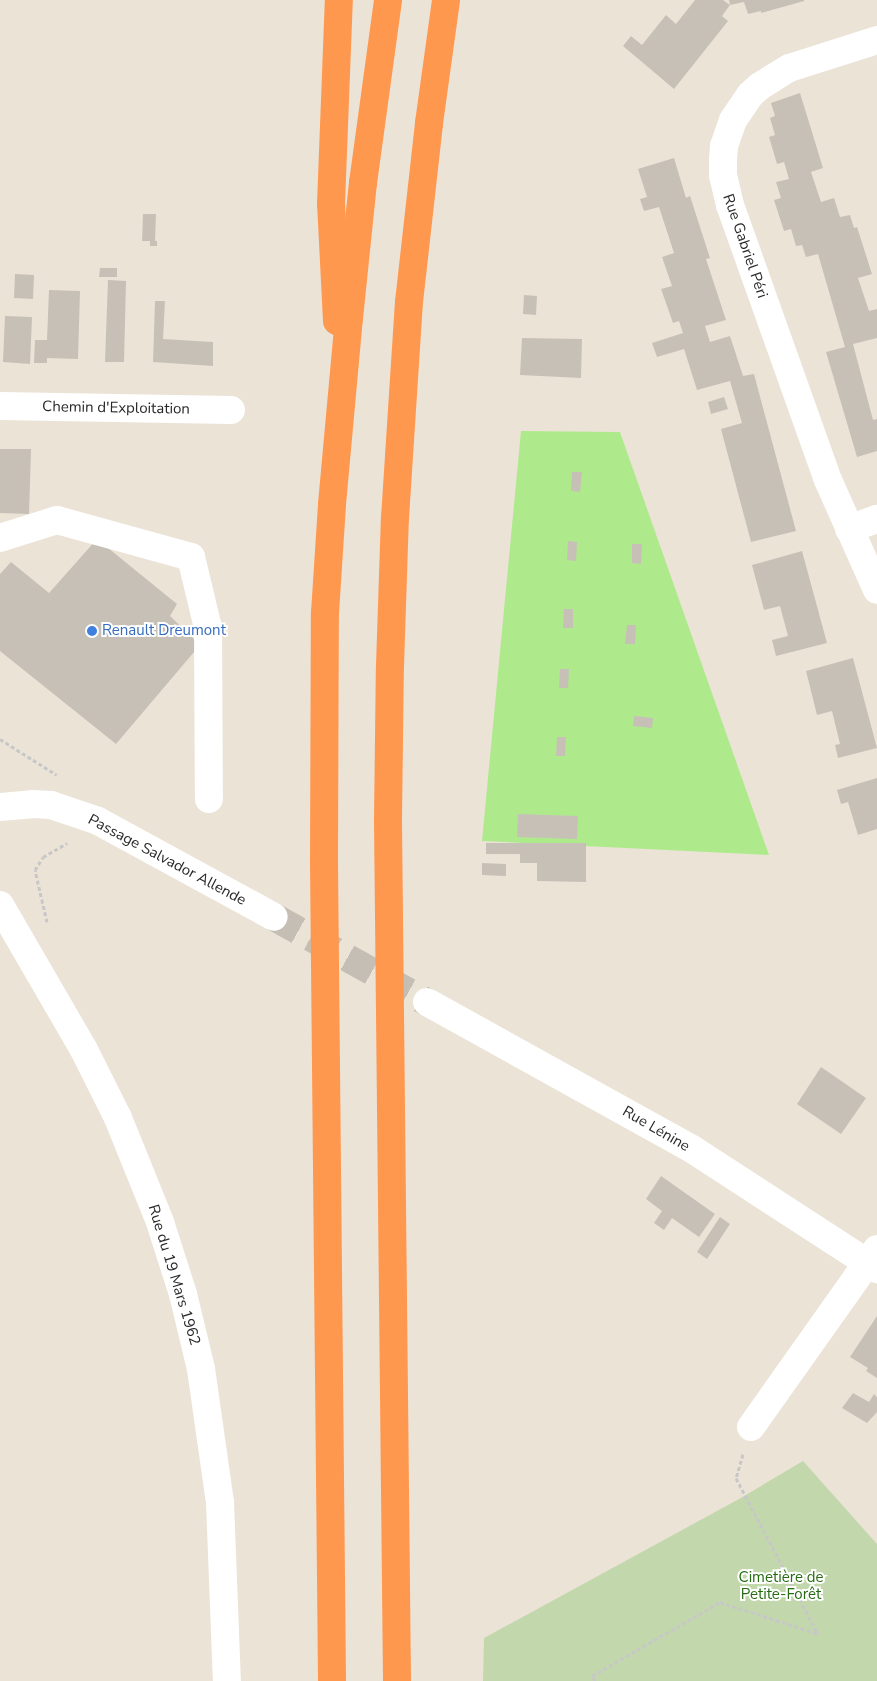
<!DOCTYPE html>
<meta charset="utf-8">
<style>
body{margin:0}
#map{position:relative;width:877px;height:1681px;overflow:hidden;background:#ece3d7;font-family:"Nunito Sans",sans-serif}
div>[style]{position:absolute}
.green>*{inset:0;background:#aeea8c}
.cemetery>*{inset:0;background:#c2d8ac}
.building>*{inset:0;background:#c7c0b7}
.minor-tunnel>*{height:28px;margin-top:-14px;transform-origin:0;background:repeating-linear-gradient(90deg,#c5beb4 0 28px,transparent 0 42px)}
.path>*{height:3px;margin-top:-1.5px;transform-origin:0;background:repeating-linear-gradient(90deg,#c7c7c7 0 4px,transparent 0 6.5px)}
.minor>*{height:28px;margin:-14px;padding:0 14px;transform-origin:14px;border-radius:14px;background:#fff}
.highway>*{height:28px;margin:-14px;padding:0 14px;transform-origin:14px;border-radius:14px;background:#ff984f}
.dots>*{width:14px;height:14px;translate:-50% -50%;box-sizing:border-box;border:2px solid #fff;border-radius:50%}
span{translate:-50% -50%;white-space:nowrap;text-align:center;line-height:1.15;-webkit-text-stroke:4px #fff;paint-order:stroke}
.street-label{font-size:15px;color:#282828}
.shop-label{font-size:15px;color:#366cbe}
.left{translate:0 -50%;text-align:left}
.park-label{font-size:15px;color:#256b11}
</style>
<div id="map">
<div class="green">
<div style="clip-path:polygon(521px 431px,620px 432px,769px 855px,482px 841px)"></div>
</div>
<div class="cemetery">
<div style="clip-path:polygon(803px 1461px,877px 1544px,877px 1681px,483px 1681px,484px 1638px,739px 1499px)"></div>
</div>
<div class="building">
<div style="clip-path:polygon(695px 0,723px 0,730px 5px,722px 16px,728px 21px,674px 89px,623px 46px,631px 36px,642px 45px,666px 15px,676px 24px)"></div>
<div style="clip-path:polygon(729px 0,804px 0,804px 1px,761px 13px,761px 11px,748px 14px,744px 2px,730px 5px)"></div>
<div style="clip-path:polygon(800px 93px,823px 168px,811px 172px,821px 202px,834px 198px,840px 217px,850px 215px,854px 228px,857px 227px,872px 274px,858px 278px,869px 311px,877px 309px,877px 338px,853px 344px,873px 420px,877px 419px,877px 451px,857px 457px,826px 352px,845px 347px,818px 254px,806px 257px,802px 245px,796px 246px,791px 229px,784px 231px,774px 200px,781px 198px,776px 182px,789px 179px,784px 162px,777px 164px,769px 137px,775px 135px,770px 118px,775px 116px,771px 103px)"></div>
<div style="clip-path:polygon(674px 158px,686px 198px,690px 196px,710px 258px,706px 259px,726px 320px,705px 326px,710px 342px,730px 336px,743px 376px,754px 374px,796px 531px,751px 542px,721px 429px,742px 423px,730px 381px,697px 390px,684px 349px,657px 357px,652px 343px,683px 333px,679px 321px,673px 323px,661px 289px,672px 286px,662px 257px,674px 253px,659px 207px,644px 211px,640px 199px,647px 197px,638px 169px)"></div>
<div style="clip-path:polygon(143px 214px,156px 214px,155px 241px,157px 241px,157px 246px,150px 246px,150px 241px,142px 241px)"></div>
<div style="clip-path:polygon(100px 268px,117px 268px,117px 277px,99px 277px)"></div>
<div style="clip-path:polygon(15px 274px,34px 275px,33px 299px,14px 298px)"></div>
<div style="clip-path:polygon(108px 280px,126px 281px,124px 362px,105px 362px)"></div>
<div style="clip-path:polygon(49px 290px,80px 291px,78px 359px,47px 358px,47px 363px,34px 363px,35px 340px,47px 340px)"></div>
<div style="clip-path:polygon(524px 295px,537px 296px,536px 315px,523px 314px)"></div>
<div style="clip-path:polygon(155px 301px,165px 301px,163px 339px,213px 342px,213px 366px,153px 362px)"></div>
<div style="clip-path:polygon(5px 316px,32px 317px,30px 364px,3px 362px)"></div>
<div style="clip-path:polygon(522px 338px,582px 339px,581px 378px,520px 375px)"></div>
<div style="clip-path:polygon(724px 397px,728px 409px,711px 414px,708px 402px)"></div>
<div style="clip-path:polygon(0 449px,31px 449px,29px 514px,0 513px)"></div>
<div style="clip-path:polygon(572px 472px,582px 472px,580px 492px,571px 491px)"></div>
<div style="clip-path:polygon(97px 539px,177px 604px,170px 616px,200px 645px,116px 744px,0 651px,0 574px,11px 562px,49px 593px)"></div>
<div style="clip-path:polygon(568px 541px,577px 542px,576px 561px,567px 560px)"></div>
<div style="clip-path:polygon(632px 544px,642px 544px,641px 564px,632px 563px)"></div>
<div style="clip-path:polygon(802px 551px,827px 643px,776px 656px,772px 640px,788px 636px,780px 606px,764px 610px,752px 565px)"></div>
<div style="clip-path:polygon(564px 609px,573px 609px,573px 628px,563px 628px)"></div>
<div style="clip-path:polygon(627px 625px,636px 625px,635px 644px,625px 644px)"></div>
<div style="clip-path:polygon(853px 658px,877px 748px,838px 758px,835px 745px,840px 744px,832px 711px,817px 715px,806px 671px)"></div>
<div style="clip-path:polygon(560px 669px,569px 669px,568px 688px,559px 688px)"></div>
<div style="clip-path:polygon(634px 716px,653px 718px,652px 728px,633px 726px)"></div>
<div style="clip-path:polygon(557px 737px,566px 737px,565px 756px,556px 756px)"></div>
<div style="clip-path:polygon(877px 778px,877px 829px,858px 835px,848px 802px,841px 804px,837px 790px)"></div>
<div style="clip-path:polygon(518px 814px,578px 816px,577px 839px,517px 837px)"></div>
<div style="clip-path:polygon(486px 843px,586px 843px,586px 882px,537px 881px,537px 863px,520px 863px,520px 854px,486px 854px)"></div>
<div style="clip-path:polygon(482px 863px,506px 864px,506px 876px,482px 875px)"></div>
<div style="clip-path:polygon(821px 1067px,866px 1098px,841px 1134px,797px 1104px)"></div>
<div style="clip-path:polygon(661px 1176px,715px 1214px,699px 1237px,672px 1218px,664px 1230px,654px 1223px,662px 1211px,646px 1199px)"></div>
<div style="clip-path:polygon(720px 1217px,730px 1224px,707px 1259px,697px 1252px)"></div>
<div style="clip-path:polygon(877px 1316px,877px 1378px,866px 1371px,868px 1368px,850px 1357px)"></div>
<div style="clip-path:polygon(853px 1393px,869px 1402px,874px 1394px,877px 1397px,877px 1412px,867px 1423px,842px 1408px)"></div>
</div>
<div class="minor-tunnel">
<div style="left:274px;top:917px;width:175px;rotate:29.1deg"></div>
</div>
<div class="path">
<div style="left:0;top:739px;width:67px;rotate:32.3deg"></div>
<div style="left:47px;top:922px;width:53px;rotate:-103deg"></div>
<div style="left:35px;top:870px;width:15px;rotate:-58deg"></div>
<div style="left:43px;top:857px;width:28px;rotate:-30deg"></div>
<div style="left:743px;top:1454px;width:25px;rotate:106deg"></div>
<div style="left:736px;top:1478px;width:176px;rotate:62.3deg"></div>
<div style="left:595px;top:1681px;width:6px;rotate:-121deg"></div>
<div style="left:592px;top:1676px;width:148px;rotate:-30deg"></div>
<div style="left:720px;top:1602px;width:104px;rotate:17.9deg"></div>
</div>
<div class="minor">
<div style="left:877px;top:40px;width:92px;rotate:162.3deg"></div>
<div style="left:789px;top:68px;width:34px;rotate:148deg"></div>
<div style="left:760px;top:86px;width:13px;rotate:138deg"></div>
<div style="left:750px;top:95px;width:30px;rotate:124deg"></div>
<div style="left:733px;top:120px;width:28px;rotate:109deg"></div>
<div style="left:724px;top:146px;width:14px;rotate:94deg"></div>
<div style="left:723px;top:160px;width:15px;rotate:90deg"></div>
<div style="left:723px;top:175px;width:31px;rotate:77deg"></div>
<div style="left:730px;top:205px;width:292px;rotate:70.4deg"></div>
<div style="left:828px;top:480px;width:120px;rotate:66deg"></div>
<div style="left:0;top:406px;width:231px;rotate:1deg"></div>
<div style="left:849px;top:529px;width:30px;rotate:-20deg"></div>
<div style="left:0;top:538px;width:60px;rotate:-17.5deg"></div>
<div style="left:57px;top:520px;width:139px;rotate:15.4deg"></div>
<div style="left:191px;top:557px;width:73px;rotate:76.5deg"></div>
<div style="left:208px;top:628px;width:171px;rotate:89.7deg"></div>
<div style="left:0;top:807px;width:32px;rotate:-5deg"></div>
<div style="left:32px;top:804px;width:19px;rotate:3deg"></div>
<div style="left:51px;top:805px;width:50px;rotate:18.8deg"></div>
<div style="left:98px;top:821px;width:200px;rotate:28.6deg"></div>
<div style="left:0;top:905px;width:165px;rotate:59.9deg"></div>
<div style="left:83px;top:1048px;width:78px;rotate:63.4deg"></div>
<div style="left:118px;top:1118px;width:112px;rotate:68deg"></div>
<div style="left:160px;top:1222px;width:76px;rotate:72.3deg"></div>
<div style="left:183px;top:1294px;width:77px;rotate:76.5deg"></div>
<div style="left:201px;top:1369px;width:134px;rotate:81.9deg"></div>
<div style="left:220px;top:1502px;width:179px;rotate:87.8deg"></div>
<div style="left:427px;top:1002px;width:303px;rotate:29deg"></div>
<div style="left:692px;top:1149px;width:221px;rotate:33deg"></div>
<div style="left:751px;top:1427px;width:218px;rotate:-54.7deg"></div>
</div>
<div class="highway">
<div style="left:337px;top:321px;width:117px;rotate:-92.9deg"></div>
<div style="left:331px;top:204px;width:204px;rotate:-87.8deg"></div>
<div style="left:332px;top:1681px;width:820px;rotate:-90.56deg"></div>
<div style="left:324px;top:861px;width:248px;rotate:-89.8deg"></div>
<div style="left:325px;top:613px;width:109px;rotate:-86.3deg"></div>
<div style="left:332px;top:504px;width:187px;rotate:-84.8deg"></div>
<div style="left:349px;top:318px;width:136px;rotate:-84.1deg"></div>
<div style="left:363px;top:183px;width:185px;rotate:-82.2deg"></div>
<div style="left:397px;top:1681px;width:861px;rotate:-90.6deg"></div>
<div style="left:388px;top:820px;width:154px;rotate:-89.3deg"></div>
<div style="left:390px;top:666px;width:148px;rotate:-88.1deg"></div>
<div style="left:395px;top:518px;width:216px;rotate:-86.3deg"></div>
<div style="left:409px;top:302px;width:180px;rotate:-83.6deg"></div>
<div style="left:429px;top:123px;width:124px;rotate:-82.1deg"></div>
</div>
<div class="dots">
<div style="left:92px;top:631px;background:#3f7fe0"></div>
</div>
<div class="street-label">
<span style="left:745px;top:246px;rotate:71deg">Rue Gabriel Péri</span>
<span style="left:116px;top:408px;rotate:1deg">Chemin d'Exploitation</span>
<span style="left:167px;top:860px;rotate:28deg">Passage Salvador Allende</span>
<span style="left:656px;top:1129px;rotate:30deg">Rue Lénine</span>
<span style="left:174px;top:1275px;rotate:73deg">Rue du 19 Mars 1962</span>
</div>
<div class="shop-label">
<span class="left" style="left:102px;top:631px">Renault Dreumont</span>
</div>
<div class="park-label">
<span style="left:781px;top:1586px">Cimetière de<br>Petite-Forêt</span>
</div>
</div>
